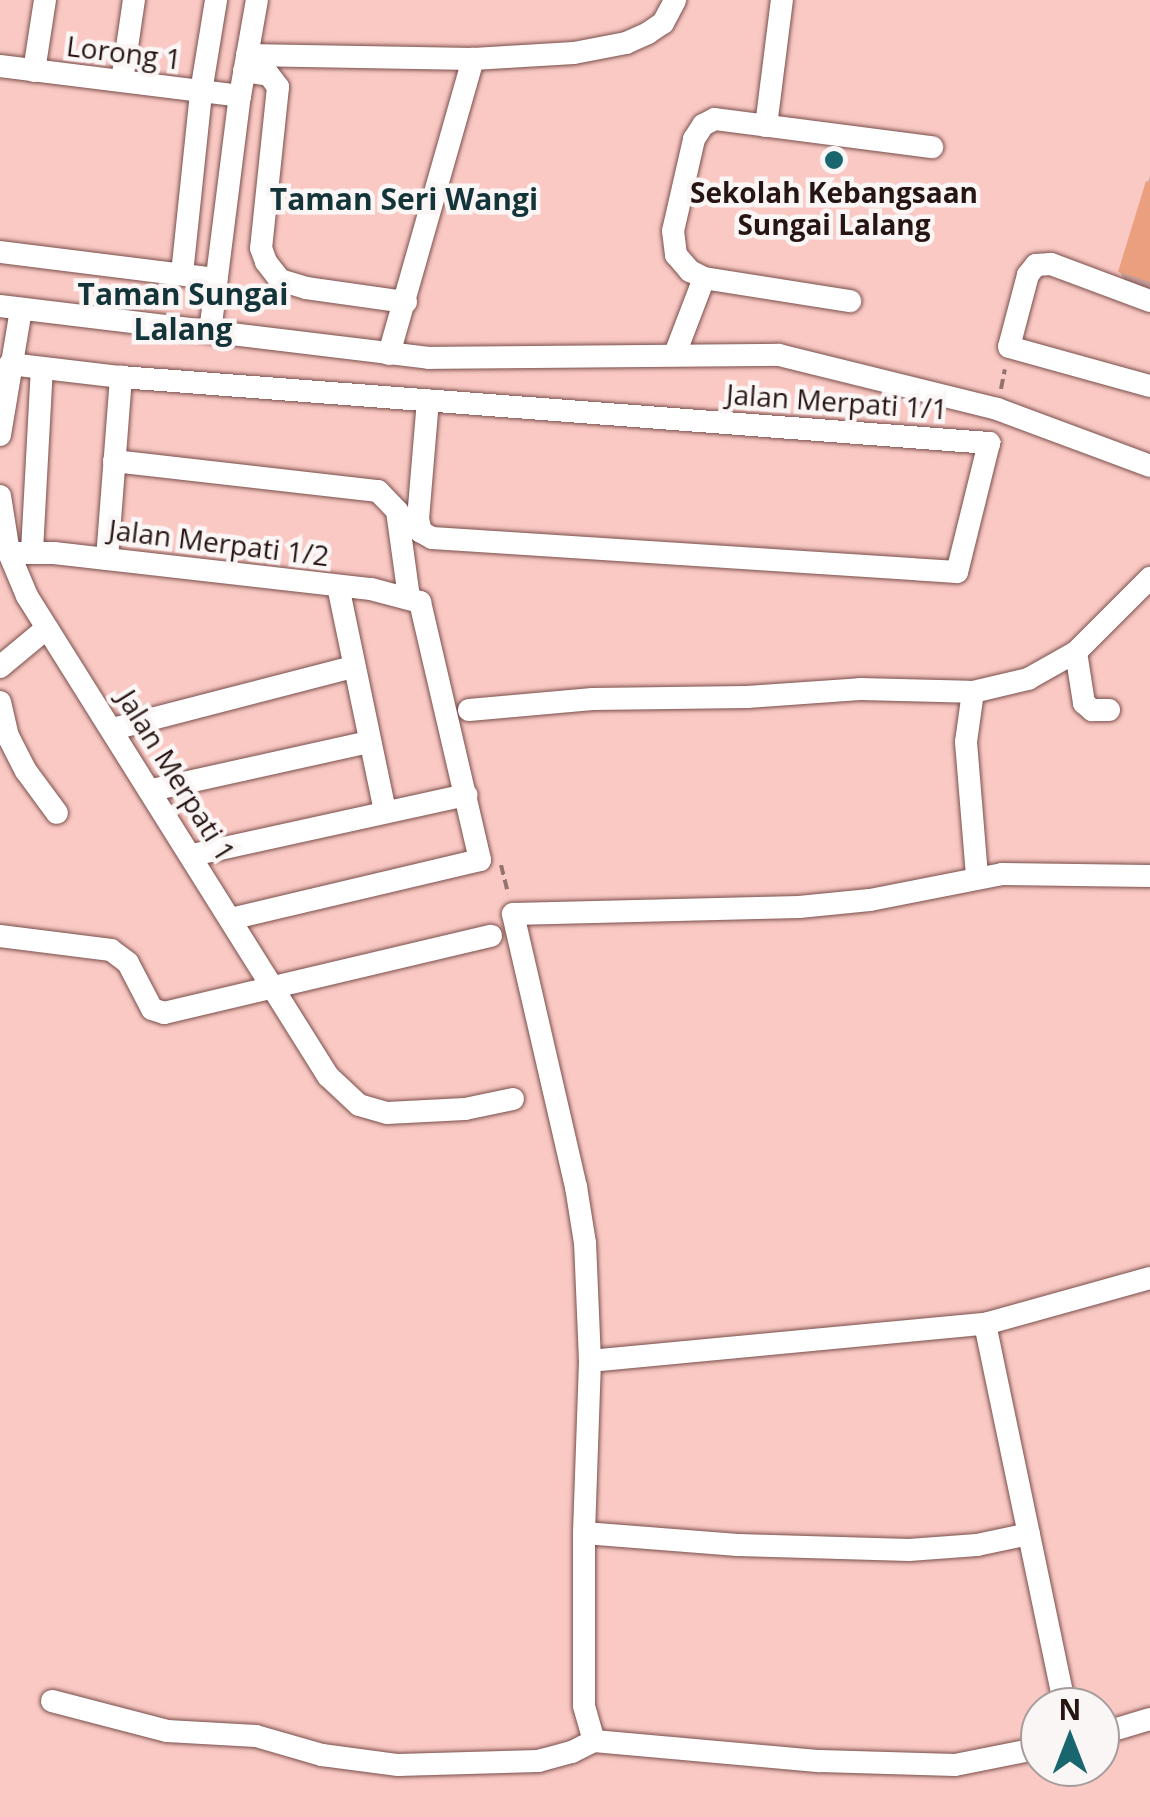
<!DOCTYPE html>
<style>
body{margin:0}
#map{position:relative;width:1150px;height:1817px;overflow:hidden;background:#fac9c4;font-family:"Open Sans",sans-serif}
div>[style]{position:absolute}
.shadow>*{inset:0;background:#0003}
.building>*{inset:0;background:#eaa07e}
.path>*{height:4px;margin-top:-2px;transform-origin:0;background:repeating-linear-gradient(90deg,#94726f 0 10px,transparent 0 15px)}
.roads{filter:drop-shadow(0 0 2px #794f4b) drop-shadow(0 0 2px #794f4b)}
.minor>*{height:22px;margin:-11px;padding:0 11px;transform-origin:11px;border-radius:11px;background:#fff}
.dots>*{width:28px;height:28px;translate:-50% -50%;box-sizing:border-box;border:5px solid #fbf6f6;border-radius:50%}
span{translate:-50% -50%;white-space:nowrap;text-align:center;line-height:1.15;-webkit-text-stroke:9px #fbf6f6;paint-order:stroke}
.street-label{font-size:28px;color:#261513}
.poi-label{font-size:28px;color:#261513;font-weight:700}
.neighbourhood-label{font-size:30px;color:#13353a;font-weight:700}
.north{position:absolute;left:1020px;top:1687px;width:100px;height:100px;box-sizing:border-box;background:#fbf6f6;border:2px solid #a69c9b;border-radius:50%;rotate:0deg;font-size:28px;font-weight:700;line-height:40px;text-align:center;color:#261513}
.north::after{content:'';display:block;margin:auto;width:35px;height:45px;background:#1a666f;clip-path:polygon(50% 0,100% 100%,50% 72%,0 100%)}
</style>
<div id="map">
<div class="shadow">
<div style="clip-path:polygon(1150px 176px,1150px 293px,1128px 286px,1120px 272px)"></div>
</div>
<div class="building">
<div style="clip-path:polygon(1146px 181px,1150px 182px,1150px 282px,1118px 272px)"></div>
</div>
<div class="path">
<div style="left:1001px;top:389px;width:20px;rotate:-79deg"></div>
<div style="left:501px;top:865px;width:30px;rotate:76deg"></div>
</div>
<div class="roads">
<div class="minor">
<div style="left:247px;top:55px;width:226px;rotate:1deg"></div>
<div style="left:473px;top:59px;width:101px;rotate:-3.4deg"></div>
<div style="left:574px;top:53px;width:53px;rotate:-10.9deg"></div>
<div style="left:626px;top:43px;width:24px;rotate:-24deg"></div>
<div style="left:648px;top:33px;width:18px;rotate:-34deg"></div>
<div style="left:663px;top:23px;width:26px;rotate:-62deg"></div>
<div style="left:0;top:66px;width:242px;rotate:7.1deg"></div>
<div style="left:34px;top:71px;width:72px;rotate:-81.2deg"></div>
<div style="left:244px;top:71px;width:25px;rotate:9deg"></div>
<div style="left:269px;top:75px;width:15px;rotate:53deg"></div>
<div style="left:278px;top:87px;width:162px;rotate:96deg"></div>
<div style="left:261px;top:248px;width:15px;rotate:70deg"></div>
<div style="left:266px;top:262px;width:23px;rotate:52deg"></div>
<div style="left:280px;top:280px;width:27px;rotate:17deg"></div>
<div style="left:306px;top:288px;width:101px;rotate:8deg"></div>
<div style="left:122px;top:81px;width:82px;rotate:-81.6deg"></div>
<div style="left:766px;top:126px;width:127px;rotate:-82.8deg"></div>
<div style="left:0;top:252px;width:218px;rotate:7.1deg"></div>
<div style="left:182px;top:274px;width:183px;rotate:-84deg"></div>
<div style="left:201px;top:92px;width:93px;rotate:-80.7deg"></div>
<div style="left:704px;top:278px;width:148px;rotate:9deg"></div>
<div style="left:1150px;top:301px;width:106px;rotate:-159.5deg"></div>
<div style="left:1051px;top:264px;width:15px;rotate:176deg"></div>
<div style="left:1036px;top:265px;width:13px;rotate:129deg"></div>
<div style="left:1028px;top:275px;width:74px;rotate:104.8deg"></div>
<div style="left:1009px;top:347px;width:146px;rotate:15.5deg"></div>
<div style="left:0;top:306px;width:432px;rotate:6.9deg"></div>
<div style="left:429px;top:358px;width:350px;rotate:-0.5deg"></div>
<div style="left:779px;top:355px;width:225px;rotate:13.9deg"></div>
<div style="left:997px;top:409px;width:163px;rotate:20.4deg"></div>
<div style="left:210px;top:332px;width:238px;rotate:-82.8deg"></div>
<div style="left:240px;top:96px;width:97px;rotate:-80deg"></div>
<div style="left:389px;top:354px;width:307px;rotate:-74.1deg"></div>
<div style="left:675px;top:354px;width:81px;rotate:-69.1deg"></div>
<div style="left:704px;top:278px;width:16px;rotate:-153deg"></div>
<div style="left:690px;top:271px;width:21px;rotate:-131deg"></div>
<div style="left:676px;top:255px;width:24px;rotate:-97deg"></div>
<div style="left:673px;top:231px;width:94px;rotate:-77.1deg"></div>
<div style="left:694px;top:139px;width:17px;rotate:-57deg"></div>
<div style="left:703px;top:125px;width:13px;rotate:-27deg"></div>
<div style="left:715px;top:119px;width:219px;rotate:7.4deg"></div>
<div style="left:10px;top:364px;width:112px;rotate:6.7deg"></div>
<div style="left:121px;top:377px;width:871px;rotate:4.35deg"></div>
<div style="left:989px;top:443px;width:133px;rotate:103.9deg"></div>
<div style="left:957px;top:572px;width:526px;rotate:-176.29deg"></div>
<div style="left:432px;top:538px;width:13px;rotate:-151deg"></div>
<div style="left:421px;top:532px;width:13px;rotate:-103deg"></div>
<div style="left:418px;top:519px;width:119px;rotate:-85.2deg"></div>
<div style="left:0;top:435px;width:128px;rotate:-80.5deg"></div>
<div style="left:114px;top:461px;width:266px;rotate:6.5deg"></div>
<div style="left:378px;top:491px;width:28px;rotate:46deg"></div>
<div style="left:397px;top:511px;width:87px;rotate:82.1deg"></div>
<div style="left:0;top:496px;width:58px;rotate:81deg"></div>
<div style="left:9px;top:553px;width:47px;rotate:67.3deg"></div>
<div style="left:27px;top:596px;width:567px;rotate:57.91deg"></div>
<div style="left:328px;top:1076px;width:42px;rotate:43.1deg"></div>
<div style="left:359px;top:1105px;width:29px;rotate:16deg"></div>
<div style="left:387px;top:1113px;width:78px;rotate:-2.9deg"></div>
<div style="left:465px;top:1109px;width:49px;rotate:-11.8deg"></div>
<div style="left:32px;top:551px;width:182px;rotate:-86.9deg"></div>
<div style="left:9px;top:553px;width:45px"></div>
<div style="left:54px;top:553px;width:319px;rotate:6.5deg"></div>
<div style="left:371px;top:589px;width:51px;rotate:14.9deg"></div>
<div style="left:420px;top:602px;width:265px;rotate:76.9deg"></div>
<div style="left:480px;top:860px;width:256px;rotate:166.7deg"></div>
<div style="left:107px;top:559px;width:183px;rotate:-85.6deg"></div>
<div style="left:338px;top:586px;width:230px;rotate:78.2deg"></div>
<div style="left:1076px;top:652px;width:52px;rotate:81.1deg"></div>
<div style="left:1084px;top:703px;width:11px;rotate:41deg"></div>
<div style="left:1092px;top:710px;width:17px"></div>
<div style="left:0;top:667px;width:61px;rotate:-39.7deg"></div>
<div style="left:973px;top:692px;width:50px;rotate:98deg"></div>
<div style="left:966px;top:742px;width:135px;rotate:85.3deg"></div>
<div style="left:0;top:702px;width:35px;rotate:77deg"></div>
<div style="left:8px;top:736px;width:39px;rotate:63deg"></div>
<div style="left:26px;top:771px;width:52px;rotate:53.6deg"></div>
<div style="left:469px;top:710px;width:124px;rotate:-5.1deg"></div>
<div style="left:593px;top:699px;width:154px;rotate:-0.7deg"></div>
<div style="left:747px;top:697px;width:113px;rotate:-4deg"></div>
<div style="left:860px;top:689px;width:113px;rotate:1.5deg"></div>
<div style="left:973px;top:692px;width:57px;rotate:-13.3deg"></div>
<div style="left:1028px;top:679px;width:55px;rotate:-29.4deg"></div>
<div style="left:1076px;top:652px;width:105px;rotate:-45deg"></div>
<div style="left:113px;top:729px;width:248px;rotate:-14.5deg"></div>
<div style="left:152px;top:790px;width:222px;rotate:-12.5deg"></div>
<div style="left:193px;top:855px;width:280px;rotate:-12.4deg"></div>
<div style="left:0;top:936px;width:112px;rotate:7.2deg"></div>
<div style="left:111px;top:950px;width:21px;rotate:37deg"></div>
<div style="left:128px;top:963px;width:52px;rotate:62.4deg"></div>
<div style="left:152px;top:1009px;width:13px;rotate:18deg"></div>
<div style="left:164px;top:1013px;width:336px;rotate:-13.3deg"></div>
<div style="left:985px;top:1324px;width:391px;rotate:78.2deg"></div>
<div style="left:590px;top:1361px;width:397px;rotate:-5.4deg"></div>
<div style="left:985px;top:1324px;width:171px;rotate:-15.6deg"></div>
<div style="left:584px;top:1533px;width:154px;rotate:4.5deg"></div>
<div style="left:738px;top:1545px;width:171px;rotate:1.7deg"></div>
<div style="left:909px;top:1550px;width:68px;rotate:-4.2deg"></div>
<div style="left:977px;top:1545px;width:53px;rotate:-11.9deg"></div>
<div style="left:52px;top:1701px;width:119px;rotate:14.6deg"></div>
<div style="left:167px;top:1731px;width:89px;rotate:3.2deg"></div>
<div style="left:256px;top:1736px;width:69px;rotate:16.1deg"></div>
<div style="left:322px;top:1755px;width:77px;rotate:7.5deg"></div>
<div style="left:398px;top:1765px;width:140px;rotate:-1.6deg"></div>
<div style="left:538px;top:1761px;width:35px;rotate:-15deg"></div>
<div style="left:572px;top:1752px;width:25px;rotate:-27deg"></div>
<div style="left:594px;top:1741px;width:227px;rotate:5.1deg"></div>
<div style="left:820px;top:1761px;width:135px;rotate:1.7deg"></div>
<div style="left:955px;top:1765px;width:87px;rotate:-11.3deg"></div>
<div style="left:1100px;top:1734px;width:52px;rotate:-16.7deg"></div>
<div style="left:594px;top:1741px;width:37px;rotate:-106deg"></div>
<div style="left:584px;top:1705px;width:172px;rotate:-90deg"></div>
<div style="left:584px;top:1533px;width:172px;rotate:-88deg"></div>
<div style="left:590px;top:1361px;width:118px;rotate:-92.4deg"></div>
<div style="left:585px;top:1243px;width:57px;rotate:-99.1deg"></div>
<div style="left:576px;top:1187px;width:280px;rotate:-103deg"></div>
<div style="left:513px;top:914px;width:286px;rotate:-1.4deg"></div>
<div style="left:799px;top:907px;width:71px;rotate:-5.6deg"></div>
<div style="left:870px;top:900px;width:135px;rotate:-11.1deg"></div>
<div style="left:1002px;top:874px;width:148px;rotate:0.8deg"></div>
</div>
</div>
<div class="dots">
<div style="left:834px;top:160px;background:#1a666f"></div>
</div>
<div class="street-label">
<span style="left:124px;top:52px;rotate:7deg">Lorong 1</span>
<span style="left:837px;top:401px;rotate:4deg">Jalan Merpati 1/1</span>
<span style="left:219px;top:542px;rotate:7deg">Jalan Merpati 1/2</span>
<span style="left:177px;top:775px;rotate:58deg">Jalan Merpati 1</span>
</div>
<div class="poi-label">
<span style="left:834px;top:208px">Sekolah Kebangsaan<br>Sungai Lalang</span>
</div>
<div class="neighbourhood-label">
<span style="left:404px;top:199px">Taman Seri Wangi</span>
<span style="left:183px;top:311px">Taman Sungai<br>Lalang</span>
</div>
<div class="north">N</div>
</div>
